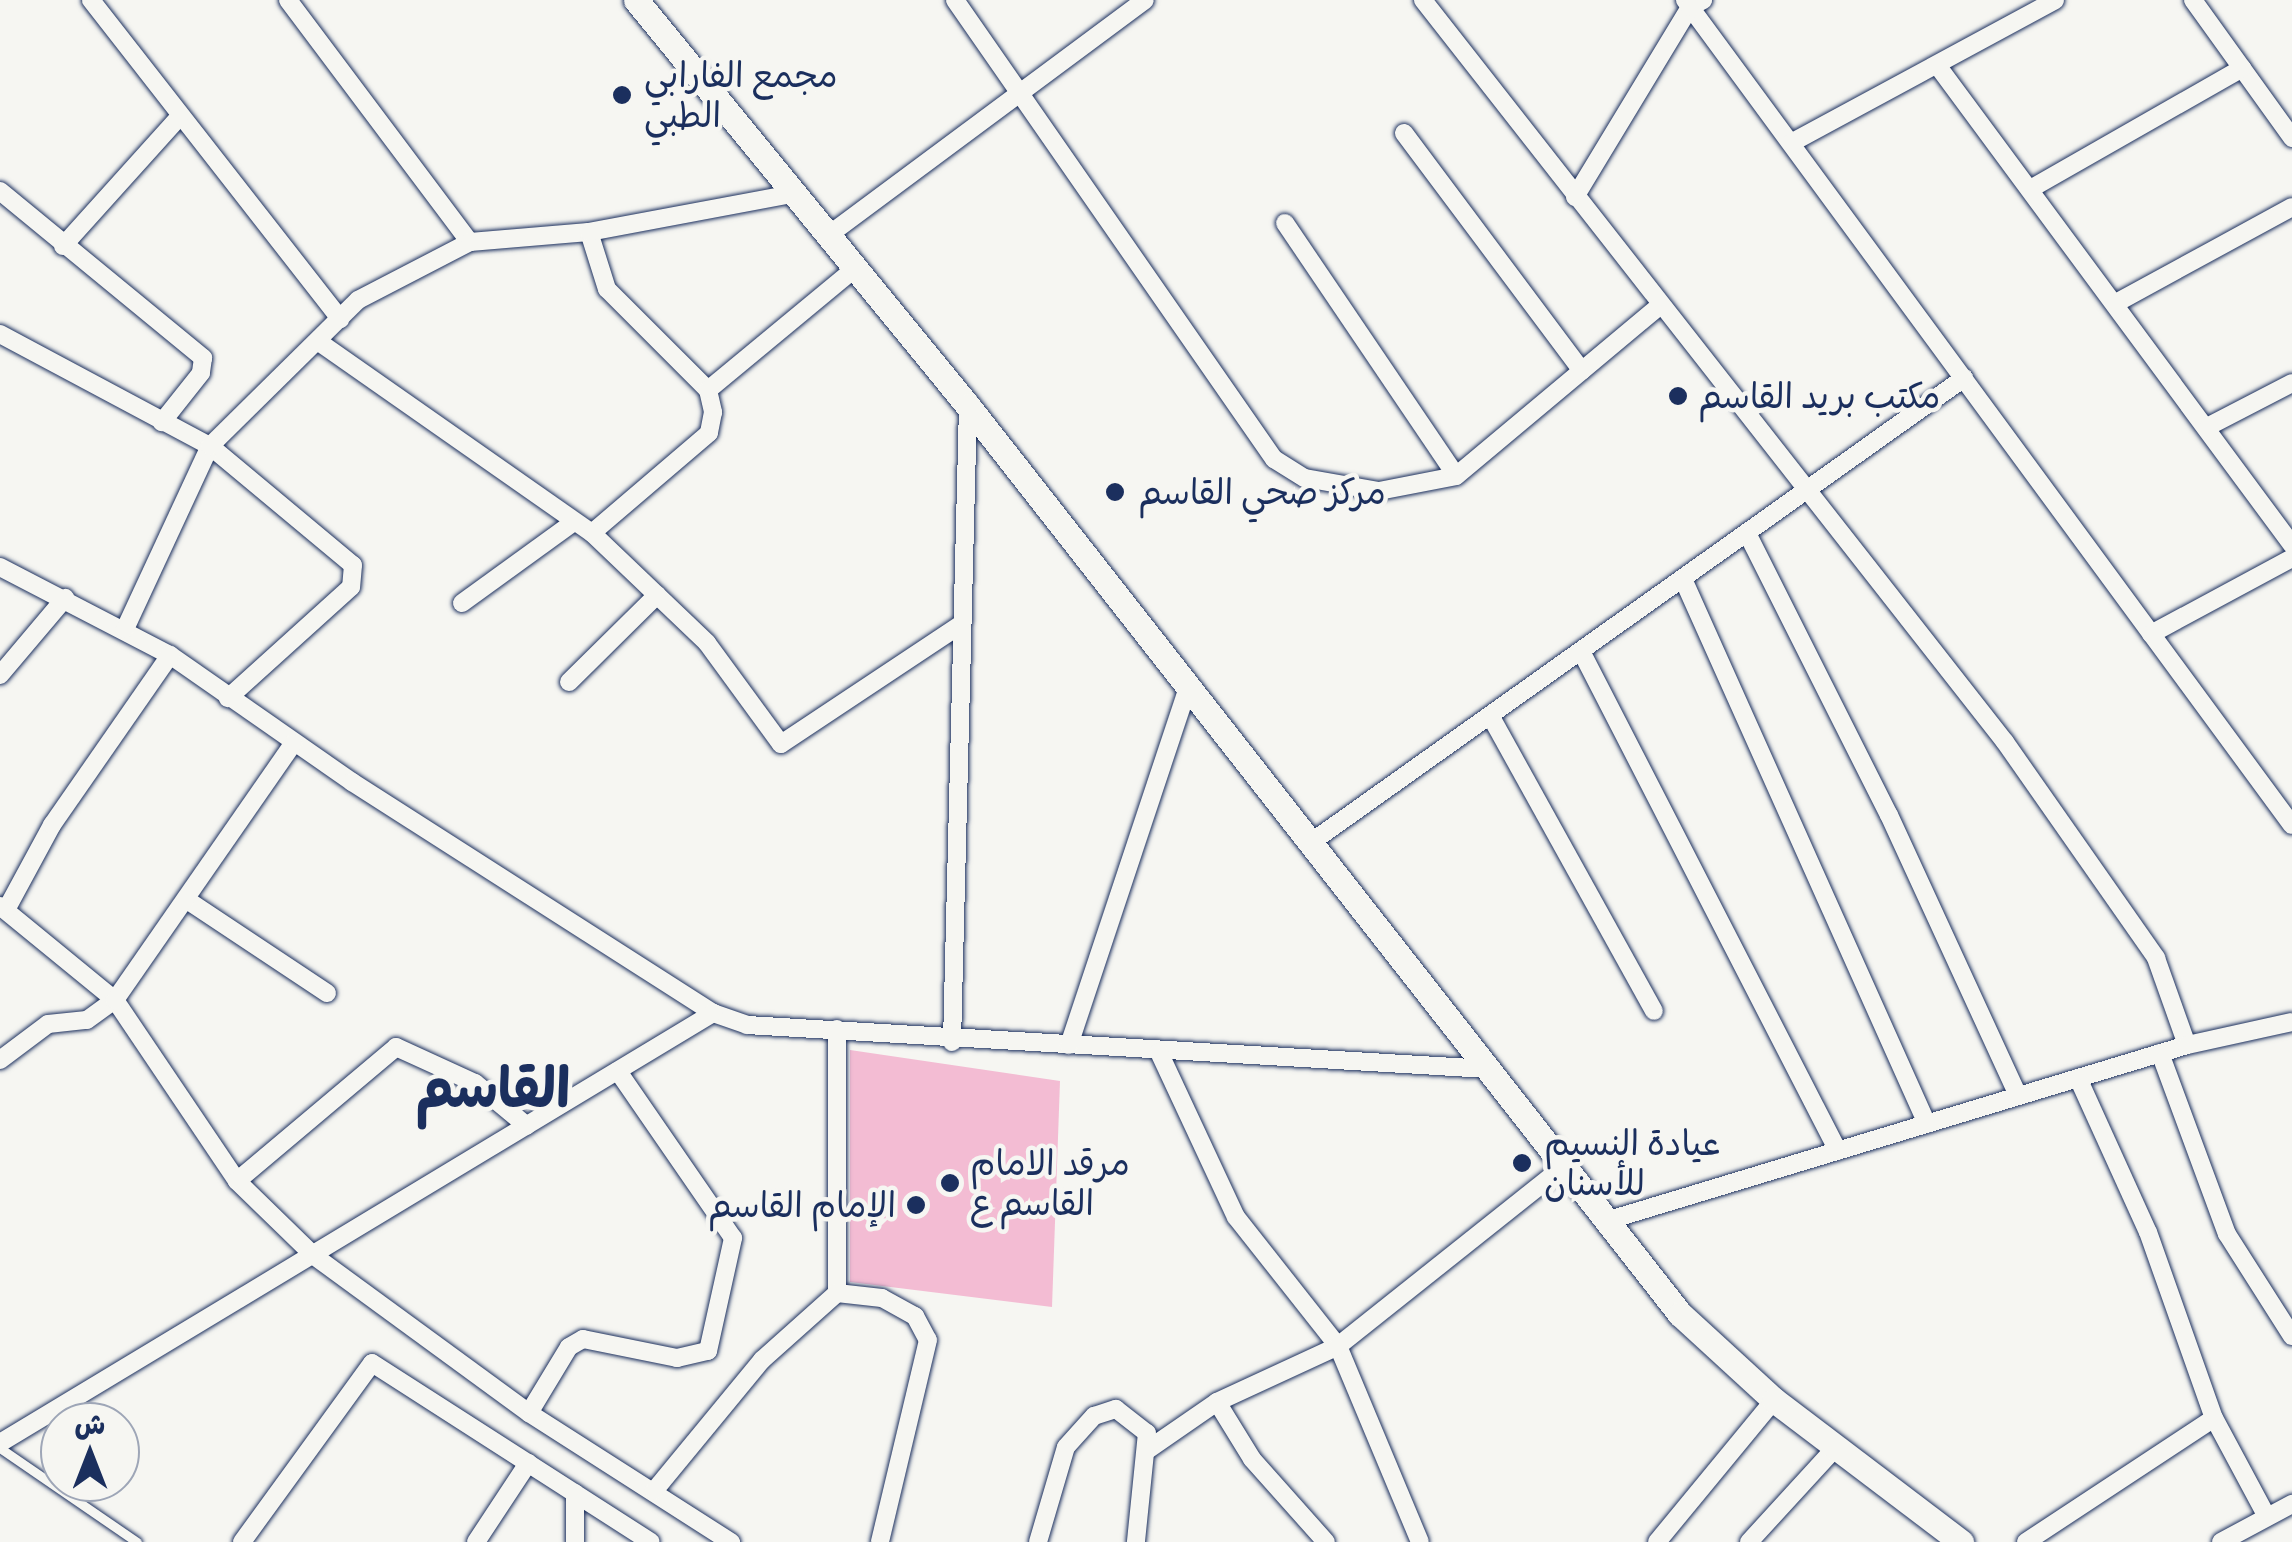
<!DOCTYPE html>
<meta charset="utf-8">
<style>
body{margin:0}
#map{position:relative;width:2292px;height:1542px;overflow:hidden;background:#f6f6f2;font-family:Itim,"Playpen Sans Arabic",sans-serif}
div>[style]{position:absolute}
.building>*{inset:0;background:#f3bcd3}
.roads{filter:drop-shadow(0 0 2px #1b2f5e) drop-shadow(0 0 2px #1b2f5e)}
.lane>*{height:9px;margin:-4.5px;padding:0 4.5px;transform-origin:4.5px;border-radius:4.5px;background:#f6f6f2}
.street>*{height:18px;margin:-9px;padding:0 9px;transform-origin:9px;border-radius:9px;background:#f6f6f2}
.secondary>*{height:25px;margin:-12.5px;padding:0 12.5px;transform-origin:12.5px;border-radius:12.5px;background:#f6f6f2}
.dots>*{width:28px;height:28px;translate:-50% -50%;box-sizing:border-box;border:5px solid #f6f6f2;border-radius:50%}
span{translate:-50% -50%;white-space:nowrap;text-align:center;line-height:1.15;-webkit-text-stroke:9px #f6f6f2;paint-order:stroke}
.poi-label{font-size:35px;color:#1b2f5e}
.left{translate:0 -50%;text-align:left}
.right{translate:-100% -50%;text-align:right}
.town-label{font-size:55px;color:#1b2f5e;font-weight:700}
.north{position:absolute;left:40px;top:1402px;width:100px;height:100px;box-sizing:border-box;background:#f6f6f2;border:2px solid #9ea6b7;border-radius:50%;rotate:0deg;font-size:28px;font-weight:700;line-height:40px;text-align:center;color:#1b2f5e}
.north::after{content:'';display:block;margin:auto;width:35px;height:45px;background:#1b2f5e;clip-path:polygon(50% 0,100% 100%,50% 72%,0 100%)}
</style>
<div id="map">
<div class="building">
<div style="clip-path:polygon(850px 1050px,1060px 1081px,1052px 1307px,850px 1282px)"></div>
</div>
<div class="roads">
<div class="lane">
<div style="left:0;top:1448px;width:166px;rotate:34.5deg"></div>
</div>
<div class="street">
<div style="left:91px;top:0;width:405px;rotate:52deg"></div>
<div style="left:288px;top:0;width:303px;rotate:53.1deg"></div>
<div style="left:955px;top:0;width:559px;rotate:55.2deg"></div>
<div style="left:1274px;top:459px;width:36px;rotate:32deg"></div>
<div style="left:1305px;top:478px;width:75px;rotate:10deg"></div>
<div style="left:1379px;top:491px;width:78px;rotate:-11deg"></div>
<div style="left:1456px;top:476px;width:265px;rotate:-39.9deg"></div>
<div style="left:1423px;top:0;width:943px;rotate:51.89deg"></div>
<div style="left:2005px;top:742px;width:264px;rotate:55deg"></div>
<div style="left:2156px;top:958px;width:92px;rotate:70.4deg"></div>
<div style="left:1685px;top:0;width:1024px;rotate:53.66deg"></div>
<div style="left:2193px;top:0;width:170px;rotate:54.3deg"></div>
<div style="left:1937px;top:65px;width:597px;rotate:53.51deg"></div>
<div style="left:1404px;top:133px;width:297px;rotate:53.2deg"></div>
<div style="left:1791px;top:143px;width:300px;rotate:-28.4deg"></div>
<div style="left:2032px;top:188px;width:242px;rotate:-29.7deg"></div>
<div style="left:0;top:191px;width:263px;rotate:39.4deg"></div>
<div style="left:203px;top:358px;width:15px;rotate:98deg"></div>
<div style="left:201px;top:373px;width:63px;rotate:128.5deg"></div>
<div style="left:1575px;top:197px;width:222px;rotate:-58.8deg"></div>
<div style="left:1690px;top:7px;width:15px;rotate:-28deg"></div>
<div style="left:1285px;top:223px;width:305px;rotate:55.9deg"></div>
<div style="left:589px;top:232px;width:60px;rotate:72.5deg"></div>
<div style="left:607px;top:289px;width:143px;rotate:45deg"></div>
<div style="left:708px;top:390px;width:23px;rotate:77deg"></div>
<div style="left:713px;top:412px;width:21px;rotate:101deg"></div>
<div style="left:709px;top:433px;width:154px;rotate:139.5deg"></div>
<div style="left:826px;top:237px;width:397px;rotate:-36.6deg"></div>
<div style="left:63px;top:246px;width:173px;rotate:-48deg"></div>
<div style="left:2116px;top:303px;width:200px;rotate:-28.6deg"></div>
<div style="left:0;top:334px;width:238px;rotate:28.1deg"></div>
<div style="left:210px;top:446px;width:186px;rotate:39.8deg"></div>
<div style="left:353px;top:565px;width:22px;rotate:95deg"></div>
<div style="left:351px;top:587px;width:166px;rotate:137.9deg"></div>
<div style="left:319px;top:342px;width:333px;rotate:35deg"></div>
<div style="left:592px;top:533px;width:159px;rotate:43.7deg"></div>
<div style="left:707px;top:643px;width:125px;rotate:53.8deg"></div>
<div style="left:781px;top:744px;width:215px;rotate:-33.6deg"></div>
<div style="left:708px;top:390px;width:188px;rotate:-39.6deg"></div>
<div style="left:2209px;top:426px;width:93px;rotate:-27.4deg"></div>
<div style="left:1747px;top:533px;width:316px;rotate:63.3deg"></div>
<div style="left:1889px;top:815px;width:309px;rotate:65.3deg"></div>
<div style="left:0;top:567px;width:191px;rotate:27.4deg"></div>
<div style="left:170px;top:655px;width:222px;rotate:34.9deg"></div>
<div style="left:352px;top:782px;width:429px;rotate:32.6deg"></div>
<div style="left:713px;top:1013px;width:36px;rotate:19deg"></div>
<div style="left:747px;top:1025px;width:742px;rotate:3.4deg"></div>
<div style="left:1683px;top:579px;width:597px;rotate:65.88deg"></div>
<div style="left:462px;top:603px;width:138px;rotate:-35.9deg"></div>
<div style="left:125px;top:629px;width:202px;rotate:-65.1deg"></div>
<div style="left:210px;top:446px;width:208px;rotate:-44.6deg"></div>
<div style="left:358px;top:300px;width:126px;rotate:-27.4deg"></div>
<div style="left:470px;top:242px;width:119px;rotate:-4.8deg"></div>
<div style="left:589px;top:232px;width:207px;rotate:-10.6deg"></div>
<div style="left:2151px;top:634px;width:160px;rotate:-28.3deg"></div>
<div style="left:1581px;top:651px;width:562px;rotate:62.8deg"></div>
<div style="left:0;top:675px;width:101px;rotate:-49.8deg"></div>
<div style="left:569px;top:682px;width:124px;rotate:-44.7deg"></div>
<div style="left:1491px;top:717px;width:336px;rotate:61deg"></div>
<div style="left:1313px;top:841px;width:799px;rotate:-35.42deg"></div>
<div style="left:187px;top:900px;width:168px;rotate:33.6deg"></div>
<div style="left:0;top:906px;width:149px;rotate:39.3deg"></div>
<div style="left:115px;top:1000px;width:218px;rotate:56deg"></div>
<div style="left:237px;top:1181px;width:106px;rotate:44.2deg"></div>
<div style="left:313px;top:1255px;width:268px;rotate:36.2deg"></div>
<div style="left:529px;top:1413px;width:240px;rotate:32.6deg"></div>
<div style="left:6px;top:910px;width:97px;rotate:-61.6deg"></div>
<div style="left:52px;top:825px;width:207px;rotate:-55.2deg"></div>
<div style="left:952px;top:1042px;width:636px;rotate:-88.56deg"></div>
<div style="left:1069px;top:1045px;width:374px;rotate:-71.6deg"></div>
<div style="left:1159px;top:1052px;width:182px;rotate:65deg"></div>
<div style="left:1236px;top:1217px;width:164px;rotate:51.7deg"></div>
<div style="left:1338px;top:1346px;width:212px;rotate:67.3deg"></div>
<div style="left:2160px;top:1053px;width:193px;rotate:69.7deg"></div>
<div style="left:2227px;top:1234px;width:121px;rotate:57.5deg"></div>
<div style="left:0;top:1060px;width:60px;rotate:-36.9deg"></div>
<div style="left:48px;top:1024px;width:39px;rotate:-6deg"></div>
<div style="left:87px;top:1020px;width:34px;rotate:-36deg"></div>
<div style="left:115px;top:1000px;width:312px;rotate:-55.2deg"></div>
<div style="left:2078px;top:1078px;width:169px;rotate:65.6deg"></div>
<div style="left:2148px;top:1232px;width:197px;rotate:70.5deg"></div>
<div style="left:2214px;top:1418px;width:112px;rotate:61.8deg"></div>
<div style="left:237px;top:1181px;width:208px;rotate:-40.1deg"></div>
<div style="left:396px;top:1047px;width:87px;rotate:24.5deg"></div>
<div style="left:475px;top:1083px;width:67px;rotate:39.6deg"></div>
<div style="left:1606px;top:1221px;width:607px;rotate:-16.85deg"></div>
<div style="left:2187px;top:1045px;width:107px;rotate:-12.4deg"></div>
<div style="left:837px;top:1293px;width:264px;rotate:-90deg"></div>
<div style="left:1217px;top:1402px;width:67px;rotate:58.4deg"></div>
<div style="left:1252px;top:1459px;width:111px;rotate:48.3deg"></div>
<div style="left:529px;top:1413px;width:77px;rotate:-58.8deg"></div>
<div style="left:569px;top:1347px;width:16px;rotate:-30deg"></div>
<div style="left:583px;top:1339px;width:96px;rotate:11.4deg"></div>
<div style="left:677px;top:1358px;width:32px;rotate:-13deg"></div>
<div style="left:708px;top:1351px;width:116px;rotate:-77.5deg"></div>
<div style="left:733px;top:1238px;width:203px;rotate:-124.6deg"></div>
<div style="left:0;top:1443px;width:833px;rotate:-31.09deg"></div>
<div style="left:1146px;top:1451px;width:86px;rotate:-34.6deg"></div>
<div style="left:1217px;top:1402px;width:133px;rotate:-24.8deg"></div>
<div style="left:1338px;top:1346px;width:288px;rotate:-38.5deg"></div>
<div style="left:654px;top:1491px;width:170px;rotate:-50.5deg"></div>
<div style="left:762px;top:1360px;width:101px;rotate:-41.8deg"></div>
<div style="left:837px;top:1293px;width:45px;rotate:6.3deg"></div>
<div style="left:882px;top:1298px;width:38px;rotate:29deg"></div>
<div style="left:915px;top:1316px;width:27px;rotate:62deg"></div>
<div style="left:928px;top:1340px;width:208px;rotate:103.4deg"></div>
<div style="left:242px;top:1542px;width:221px;rotate:-54deg"></div>
<div style="left:372px;top:1363px;width:331px;rotate:32.7deg"></div>
<div style="left:476px;top:1542px;width:95px;rotate:-56.6deg"></div>
<div style="left:575px;top:1542px;width:49px;rotate:-90deg"></div>
<div style="left:1038px;top:1542px;width:99px;rotate:-73.6deg"></div>
<div style="left:1066px;top:1447px;width:42px;rotate:-47.9deg"></div>
<div style="left:1094px;top:1416px;width:23px;rotate:-18deg"></div>
<div style="left:1116px;top:1409px;width:39px;rotate:38deg"></div>
<div style="left:1147px;top:1433px;width:110px;rotate:95.8deg"></div>
<div style="left:1657px;top:1542px;width:184px;rotate:-50.5deg"></div>
<div style="left:1749px;top:1542px;width:129px;rotate:-47.5deg"></div>
<div style="left:2026px;top:1542px;width:225px;rotate:-33.4deg"></div>
<div style="left:2221px;top:1542px;width:81px;rotate:-28.2deg"></div>
</div>
<div class="secondary">
<div style="left:636px;top:0;width:524px;rotate:50.73deg"></div>
<div style="left:968px;top:406px;width:1154px;rotate:51.9deg"></div>
<div style="left:1680px;top:1314px;width:127px;rotate:42.5deg"></div>
<div style="left:1774px;top:1400px;width:235px;rotate:37.2deg"></div>
</div>
</div>
<div class="dots">
<div style="left:622px;top:95px;background:#1b2f5e"></div>
<div style="left:1678px;top:396px;background:#1b2f5e"></div>
<div style="left:1115px;top:492px;background:#1b2f5e"></div>
<div style="left:1522px;top:1163px;background:#1b2f5e"></div>
<div style="left:950px;top:1183px;background:#1b2f5e"></div>
<div style="left:916px;top:1205px;background:#1b2f5e"></div>
</div>
<div class="poi-label">
<span class="left" style="left:644px;top:95px">مجمع الفارابي<br>الطبي</span>
<span class="left" style="left:1698px;top:396px">مكتب بريد القاسم</span>
<span class="left" style="left:1138px;top:492px">مركز صحي القاسم</span>
<span class="left" style="left:1544px;top:1163px">عيادة النسيم<br>للأسنان</span>
<span class="left" style="left:970px;top:1183px">مرقد الامام<br>القاسم ع</span>
<span class="right" style="left:896px;top:1205px">الإمام القاسم</span>
</div>
<div class="town-label">
<span style="left:493px;top:1089px">القاسم</span>
</div>
<div class="north">ش</div>
</div>
